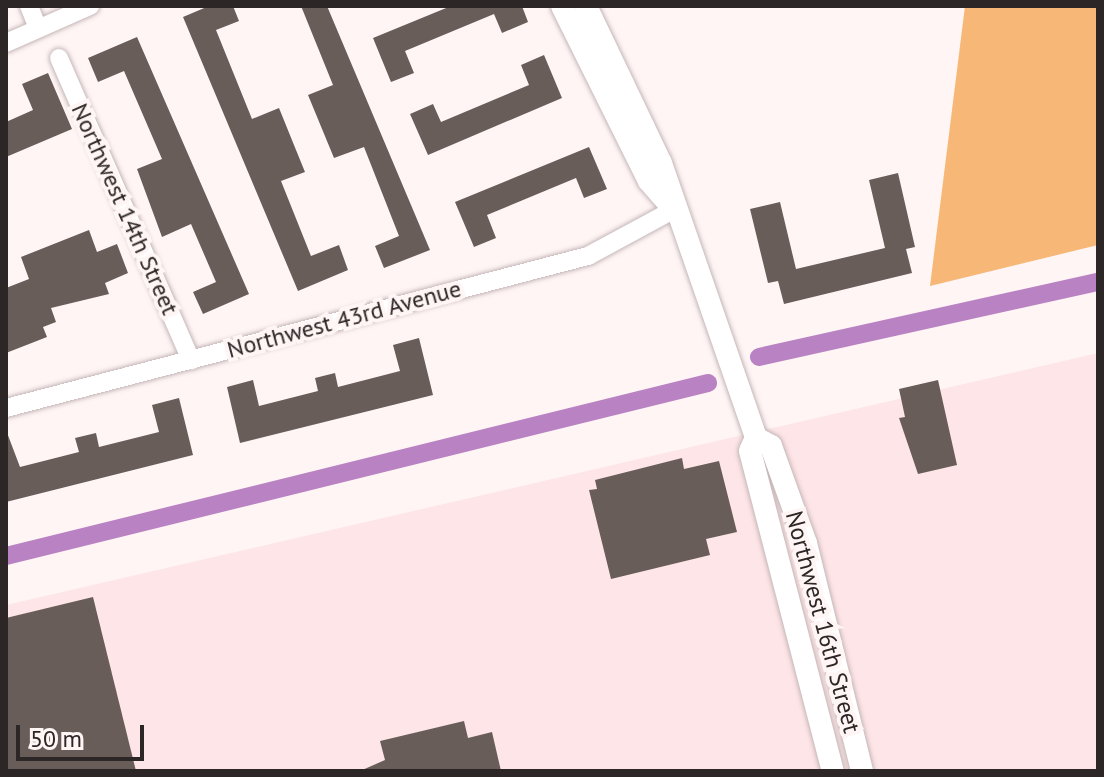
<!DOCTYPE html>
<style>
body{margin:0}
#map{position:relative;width:1104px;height:777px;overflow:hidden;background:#fff5f5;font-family:"PT Sans",sans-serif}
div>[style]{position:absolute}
.built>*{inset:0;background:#fee5e7}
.green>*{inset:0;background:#f7b777}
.canal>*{height:18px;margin:-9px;padding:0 9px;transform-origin:9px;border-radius:9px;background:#b982c2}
.building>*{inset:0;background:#695d59}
.roads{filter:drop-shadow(0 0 2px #c5b6b7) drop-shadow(0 0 2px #c5b6b7)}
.minor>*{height:18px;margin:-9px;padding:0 9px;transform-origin:9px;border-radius:9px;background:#fff}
.tertiary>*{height:22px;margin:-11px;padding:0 11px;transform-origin:11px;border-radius:11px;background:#fff}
span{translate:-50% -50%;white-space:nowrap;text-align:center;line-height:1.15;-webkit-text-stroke:8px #fff5f5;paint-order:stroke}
.street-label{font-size:24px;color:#2c2626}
.frame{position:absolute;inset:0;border:8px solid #2c2626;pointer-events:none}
.scale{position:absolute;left:16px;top:725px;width:128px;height:36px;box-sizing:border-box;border:4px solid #2c2626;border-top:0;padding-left:10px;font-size:24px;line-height:28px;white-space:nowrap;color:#2c2626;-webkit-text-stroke:6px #fff5f5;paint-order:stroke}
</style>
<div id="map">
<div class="built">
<div style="clip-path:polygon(1098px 353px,1098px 771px,6px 771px,6px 605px)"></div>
</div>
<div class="green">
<div style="clip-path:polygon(965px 6px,1098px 6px,1098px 245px,930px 286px)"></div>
</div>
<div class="canal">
<div style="left:759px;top:357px;width:347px;rotate:-12.5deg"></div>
<div style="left:6px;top:556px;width:723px;rotate:-13.84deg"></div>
</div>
<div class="building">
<div style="clip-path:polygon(209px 6px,233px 6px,239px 21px,216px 30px,252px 119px,279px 108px,296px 150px,305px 172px,281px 181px,311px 256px,339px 245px,348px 270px,298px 291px,183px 17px)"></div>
<div style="clip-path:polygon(301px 6px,327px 6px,430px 250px,384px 268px,375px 246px,399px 236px,364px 147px,334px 158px,308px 95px,333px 85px)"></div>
<div style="clip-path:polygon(451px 6px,522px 6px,528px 22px,502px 33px,494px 14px,405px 51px,414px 73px,391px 82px,373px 38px)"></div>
<div style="clip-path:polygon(137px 37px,249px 294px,203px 314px,193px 292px,216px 282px,191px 224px,162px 237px,137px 169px,162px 159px,124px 71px,98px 82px,88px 58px)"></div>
<div style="clip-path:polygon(544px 55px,562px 98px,428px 155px,410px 114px,433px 104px,441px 122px,529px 85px,521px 65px)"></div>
<div style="clip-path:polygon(48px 73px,72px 129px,6px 157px,6px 122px,33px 110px,22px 84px)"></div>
<div style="clip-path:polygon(589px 147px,607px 189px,584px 198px,576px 178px,487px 215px,496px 238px,474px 247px,455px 202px)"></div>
<div style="clip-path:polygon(898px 173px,915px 247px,906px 249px,912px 273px,784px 304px,778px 281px,768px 283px,750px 209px,780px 202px,796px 269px,885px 248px,869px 180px)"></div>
<div style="clip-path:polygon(89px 230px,97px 252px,117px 244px,128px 273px,105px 283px,109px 294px,51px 308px,56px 322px,43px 327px,47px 337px,6px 353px,6px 288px,29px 279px,21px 257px)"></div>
<div style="clip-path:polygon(419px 338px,433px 395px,240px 443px,227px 387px,253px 380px,259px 406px,318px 391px,315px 378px,335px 373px,338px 387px,400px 371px,393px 345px)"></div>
<div style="clip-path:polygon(938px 380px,957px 465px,918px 474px,899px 418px,905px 417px,899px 389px)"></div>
<div style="clip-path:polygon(179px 398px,193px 455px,6px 502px,6px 430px,20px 467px,79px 452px,75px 438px,96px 433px,99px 447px,159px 432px,152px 405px)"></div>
<div style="clip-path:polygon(682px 458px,684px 469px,719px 461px,737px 532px,706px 539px,710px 555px,611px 579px,589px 490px,597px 489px,595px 480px)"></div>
<div style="clip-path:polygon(93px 597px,136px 771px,6px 771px,6px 618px)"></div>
<div style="clip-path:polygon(464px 721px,468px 738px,492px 732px,501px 771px,360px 771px,385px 760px,380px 741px)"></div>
</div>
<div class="roads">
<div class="minor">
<div style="left:29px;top:6px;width:24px;rotate:68deg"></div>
<div style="left:6px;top:43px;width:92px;rotate:-23.8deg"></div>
<div style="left:59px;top:58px;width:330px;rotate:66.4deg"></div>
<div style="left:6px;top:408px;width:602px;rotate:-14.64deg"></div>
<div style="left:588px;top:256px;width:99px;rotate:-28.4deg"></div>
</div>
<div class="tertiary">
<div style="left:562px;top:6px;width:195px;rotate:63.6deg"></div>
<div style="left:649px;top:181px;width:33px;rotate:49deg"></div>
<div style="left:586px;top:6px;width:174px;rotate:64.5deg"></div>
<div style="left:661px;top:163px;width:291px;rotate:70.9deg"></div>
<div style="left:756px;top:438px;width:14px;rotate:115deg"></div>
<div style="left:750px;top:451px;width:331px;rotate:75.5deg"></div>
<div style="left:756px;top:438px;width:17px;rotate:28deg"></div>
<div style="left:771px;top:446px;width:103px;rotate:70.2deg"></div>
<div style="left:806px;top:543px;width:235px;rotate:76.2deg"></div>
</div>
</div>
<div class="street-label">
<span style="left:125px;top:209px;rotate:66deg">Northwest 14th Street</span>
<span style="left:344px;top:319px;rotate:-15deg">Northwest 43rd Avenue</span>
<span style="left:823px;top:622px;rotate:75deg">Northwest 16th Street</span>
</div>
<div class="frame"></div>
<div class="scale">50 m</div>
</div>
